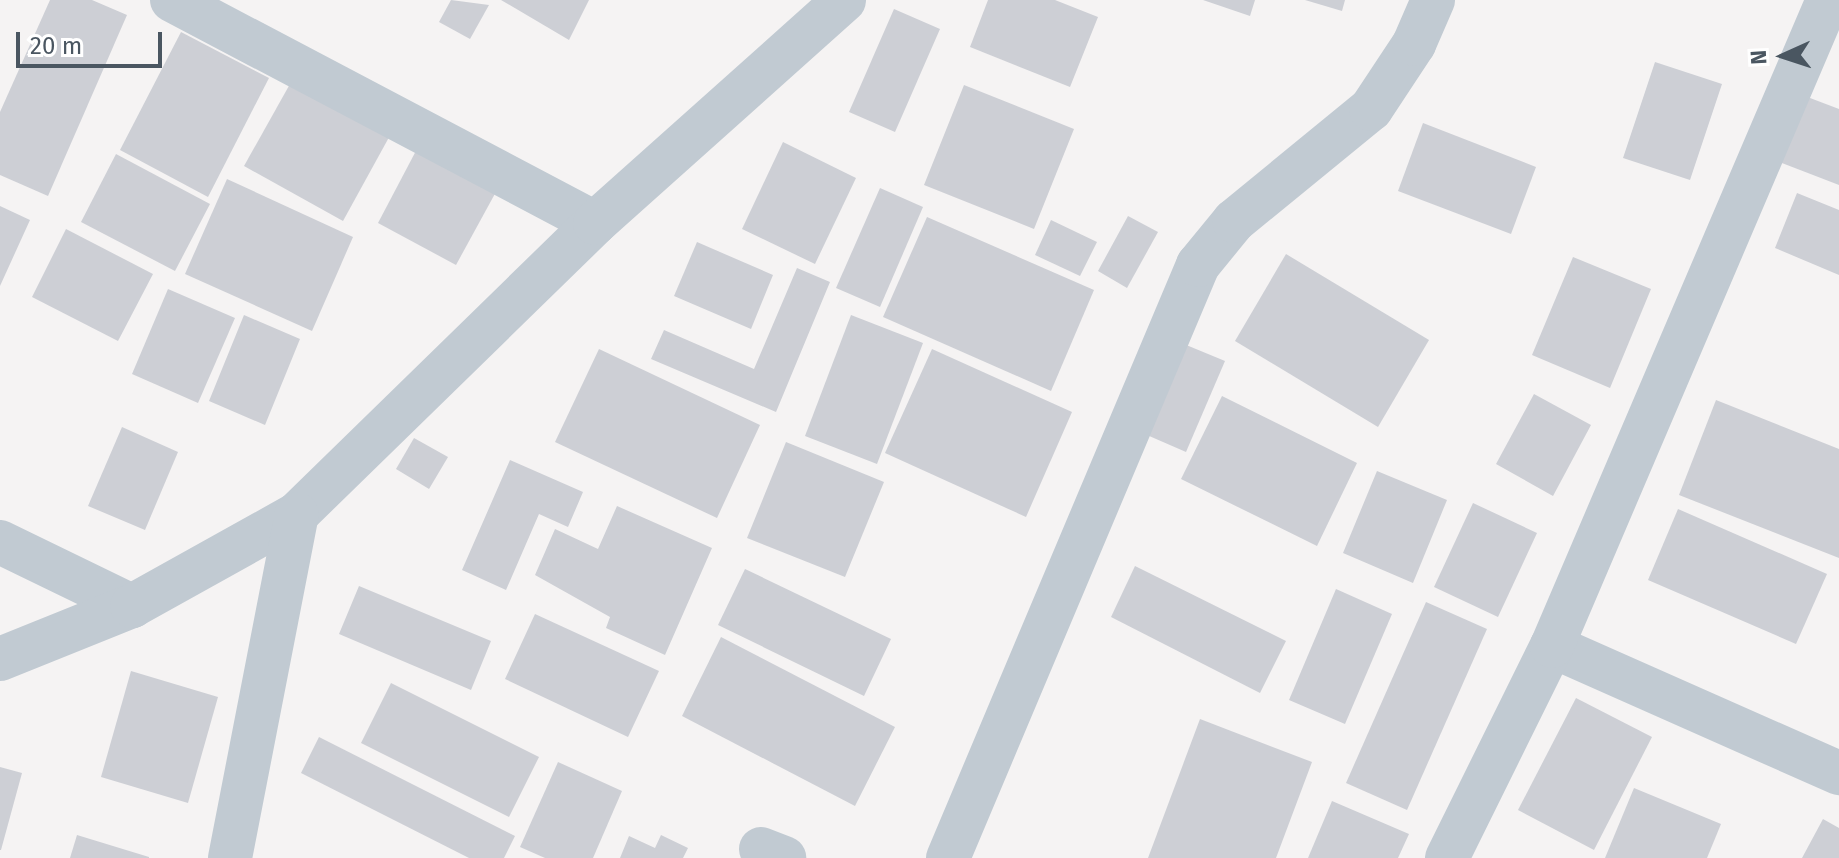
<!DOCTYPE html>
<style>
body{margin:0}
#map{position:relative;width:1839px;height:858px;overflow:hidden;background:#f5f3f3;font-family:"Fira Sans",sans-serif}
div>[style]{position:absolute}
.building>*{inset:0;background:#cdcfd5}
.street>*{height:44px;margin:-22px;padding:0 22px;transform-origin:22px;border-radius:22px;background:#c1cad2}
span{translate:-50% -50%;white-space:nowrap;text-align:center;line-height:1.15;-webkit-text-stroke:7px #fff;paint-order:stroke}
.north{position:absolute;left:1743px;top:16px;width:80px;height:80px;-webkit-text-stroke:6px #fff;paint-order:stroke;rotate:267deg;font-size:22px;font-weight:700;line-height:32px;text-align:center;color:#4a5661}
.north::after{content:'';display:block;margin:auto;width:28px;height:36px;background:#4a5661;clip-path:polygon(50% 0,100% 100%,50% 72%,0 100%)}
.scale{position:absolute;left:16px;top:32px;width:146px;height:36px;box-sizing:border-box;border:4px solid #4a5661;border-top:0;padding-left:10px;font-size:24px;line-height:28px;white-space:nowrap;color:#4a5661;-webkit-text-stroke:6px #fff;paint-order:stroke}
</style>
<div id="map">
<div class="building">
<div style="clip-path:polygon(50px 0,92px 0,127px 15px,48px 196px,0 175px,0 112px)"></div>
<div style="clip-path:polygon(451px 0,489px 5px,470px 39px,439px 22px)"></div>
<div style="clip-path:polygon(501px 0,589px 0,569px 40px)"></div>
<div style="clip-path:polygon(988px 0,1055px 0,1098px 17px,1070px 87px,970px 47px)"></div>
<div style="clip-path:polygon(1203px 0,1255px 0,1250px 16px)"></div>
<div style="clip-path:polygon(1305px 0,1345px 0,1342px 11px)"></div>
<div style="clip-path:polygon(894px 9px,940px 29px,895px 132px,849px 112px)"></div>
<div style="clip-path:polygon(181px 32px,269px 78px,208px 197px,120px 150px)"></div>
<div style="clip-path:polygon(1655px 62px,1722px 84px,1690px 180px,1623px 158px)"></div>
<div style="clip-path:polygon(295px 75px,393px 130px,343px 221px,244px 166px)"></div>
<div style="clip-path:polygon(964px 85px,1074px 129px,1034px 229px,924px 185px)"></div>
<div style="clip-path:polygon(1789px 90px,1839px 109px,1839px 185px,1764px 156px)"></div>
<div style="clip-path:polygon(1423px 123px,1536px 167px,1511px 234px,1398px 191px)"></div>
<div style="clip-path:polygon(783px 142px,856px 178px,815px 264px,742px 229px)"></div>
<div style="clip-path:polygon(418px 147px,497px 190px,456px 265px,378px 223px)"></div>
<div style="clip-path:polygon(116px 154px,210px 204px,175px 271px,81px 222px)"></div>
<div style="clip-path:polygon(227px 179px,353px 237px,312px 331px,185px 274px)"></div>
<div style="clip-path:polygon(880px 188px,923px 207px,880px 307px,836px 288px)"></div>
<div style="clip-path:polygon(1797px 193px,1839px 210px,1839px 275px,1775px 248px)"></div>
<div style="clip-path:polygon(0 206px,30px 220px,0 286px)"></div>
<div style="clip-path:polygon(1128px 216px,1158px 232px,1127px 288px,1098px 271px)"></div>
<div style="clip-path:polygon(927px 217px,1094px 290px,1051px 391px,883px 317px)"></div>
<div style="clip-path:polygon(1051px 220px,1097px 242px,1080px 276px,1035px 255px)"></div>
<div style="clip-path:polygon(66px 229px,153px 274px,118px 341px,32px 297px)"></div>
<div style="clip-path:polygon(697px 242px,773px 275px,751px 329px,674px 296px)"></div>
<div style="clip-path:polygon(1286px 254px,1429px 340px,1378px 427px,1235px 341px)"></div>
<div style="clip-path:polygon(1573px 257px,1651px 289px,1610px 388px,1532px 355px)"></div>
<div style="clip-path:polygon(797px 268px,830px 282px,776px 412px,651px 359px,664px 330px,754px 369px)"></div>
<div style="clip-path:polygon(168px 289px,235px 318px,198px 403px,132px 374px)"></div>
<div style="clip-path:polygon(244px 315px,300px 339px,265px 425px,209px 401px)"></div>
<div style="clip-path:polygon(851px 315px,923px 343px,877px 464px,805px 436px)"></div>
<div style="clip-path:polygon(1179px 342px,1225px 361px,1186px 452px,1140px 432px)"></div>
<div style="clip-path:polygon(599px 349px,760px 425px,717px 518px,555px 442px)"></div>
<div style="clip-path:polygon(932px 349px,1072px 412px,1026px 517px,885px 453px)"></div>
<div style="clip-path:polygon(1534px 394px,1591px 425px,1553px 496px,1496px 464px)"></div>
<div style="clip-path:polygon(1222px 396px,1357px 463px,1317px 546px,1181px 479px)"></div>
<div style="clip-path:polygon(1716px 400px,1839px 449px,1839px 558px,1679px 495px)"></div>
<div style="clip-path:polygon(122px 427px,178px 452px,145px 530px,88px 506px)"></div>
<div style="clip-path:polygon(414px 438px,448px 457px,429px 489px,396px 469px)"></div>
<div style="clip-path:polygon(786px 442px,884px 482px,845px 577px,747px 538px)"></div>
<div style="clip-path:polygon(510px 460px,583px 492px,568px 527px,539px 514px,506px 590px,462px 570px)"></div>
<div style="clip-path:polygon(1377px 471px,1447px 500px,1413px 583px,1343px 553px)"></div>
<div style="clip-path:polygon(1473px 503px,1537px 533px,1498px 617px,1434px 587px)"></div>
<div style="clip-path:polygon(617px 506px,712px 548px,665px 655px,606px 628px,610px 617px,535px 575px,555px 529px,598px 549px)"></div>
<div style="clip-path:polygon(1678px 509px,1827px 574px,1796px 644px,1648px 580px)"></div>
<div style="clip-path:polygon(1135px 566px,1286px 641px,1260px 693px,1111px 617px)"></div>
<div style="clip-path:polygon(745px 569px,891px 639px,864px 696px,718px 625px)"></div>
<div style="clip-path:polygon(359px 586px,491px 641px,471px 690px,339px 634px)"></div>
<div style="clip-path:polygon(1336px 589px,1392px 614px,1345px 724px,1289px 700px)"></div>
<div style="clip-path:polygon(1426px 602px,1487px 629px,1407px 810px,1346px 783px)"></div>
<div style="clip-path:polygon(535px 614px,659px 671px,628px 737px,505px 679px)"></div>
<div style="clip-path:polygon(721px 637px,895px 727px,855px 806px,682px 716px)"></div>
<div style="clip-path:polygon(131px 671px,218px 697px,188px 803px,101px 777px)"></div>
<div style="clip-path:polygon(391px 683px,539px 757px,509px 817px,361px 743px)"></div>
<div style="clip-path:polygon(1576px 698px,1652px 737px,1594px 850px,1518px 810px)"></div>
<div style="clip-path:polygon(1200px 719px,1312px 762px,1276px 858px,1148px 858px)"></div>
<div style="clip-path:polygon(319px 737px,515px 836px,504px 858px,469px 858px,301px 773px)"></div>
<div style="clip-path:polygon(558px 762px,622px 791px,593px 858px,545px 858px,520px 847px)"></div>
<div style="clip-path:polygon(0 767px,22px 773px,1px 850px,0 850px)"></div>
<div style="clip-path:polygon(1634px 788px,1721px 824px,1707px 858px,1605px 858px)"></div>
<div style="clip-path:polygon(1332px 801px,1409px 834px,1398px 858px,1308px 858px)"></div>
<div style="clip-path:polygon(1823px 819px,1839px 828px,1839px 858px,1802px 858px)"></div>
<div style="clip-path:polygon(77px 835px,149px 857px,149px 858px,70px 858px)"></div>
<div style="clip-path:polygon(661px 835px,688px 848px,683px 858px,620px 858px,629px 836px,655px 848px)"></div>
</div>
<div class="street">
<div style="left:172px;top:0;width:478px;rotate:27.8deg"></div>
<div style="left:0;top:542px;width:147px;rotate:25.9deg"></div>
<div style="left:1552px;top:646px;width:314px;rotate:23.9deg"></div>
<div style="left:0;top:659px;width:142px;rotate:-21.9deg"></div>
<div style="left:132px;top:606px;width:189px;rotate:-29.1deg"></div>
<div style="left:297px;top:514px;width:417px;rotate:-44.3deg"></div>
<div style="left:595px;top:223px;width:334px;rotate:-41.8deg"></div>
<div style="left:761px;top:849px;width:25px;rotate:21deg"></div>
<div style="left:230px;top:858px;width:350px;rotate:-79deg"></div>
<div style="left:948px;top:858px;width:644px;rotate:-67.14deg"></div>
<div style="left:1198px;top:265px;width:57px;rotate:-50.7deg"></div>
<div style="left:1234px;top:221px;width:177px;rotate:-39.3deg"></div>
<div style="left:1371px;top:109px;width:78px;rotate:-56.5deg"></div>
<div style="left:1414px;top:44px;width:48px;rotate:-66.6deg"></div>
<div style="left:1447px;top:858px;width:237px;rotate:-63.7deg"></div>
<div style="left:1552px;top:646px;width:695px;rotate:-66.87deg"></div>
</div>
<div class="north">N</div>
<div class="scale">20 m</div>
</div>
